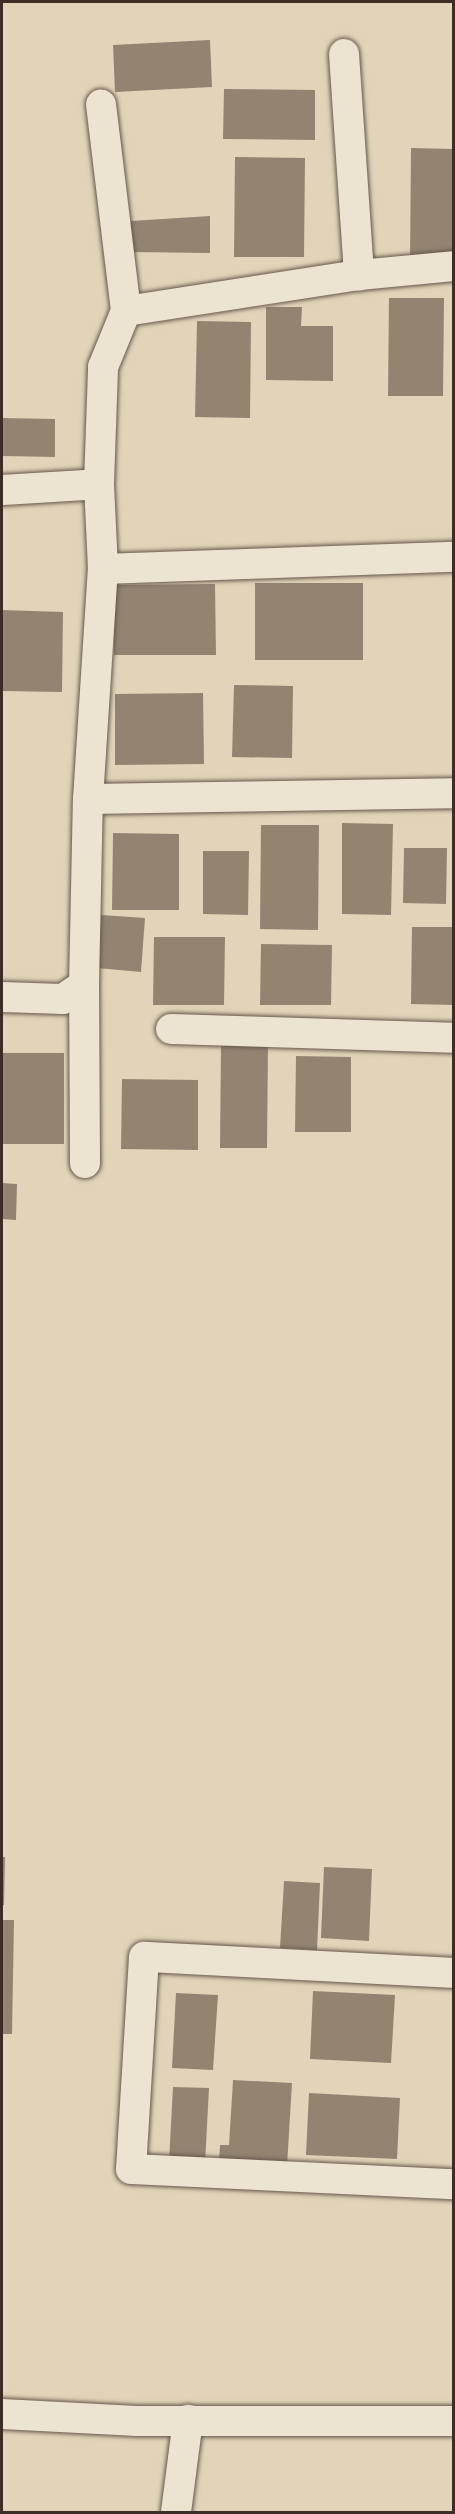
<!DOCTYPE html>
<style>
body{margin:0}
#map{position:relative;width:455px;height:2514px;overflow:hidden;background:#e2d4b8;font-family:"Libre Bodoni",serif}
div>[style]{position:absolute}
.building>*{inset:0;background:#938472}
.roads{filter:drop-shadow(0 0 2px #66574b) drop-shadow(0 0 2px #66574b)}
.street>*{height:30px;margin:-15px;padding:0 15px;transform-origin:15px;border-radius:15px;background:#ece3d1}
span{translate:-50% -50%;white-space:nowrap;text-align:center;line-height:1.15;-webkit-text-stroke:4.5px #ece3d1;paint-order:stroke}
.frame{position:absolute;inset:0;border:3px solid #3d2d27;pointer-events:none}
</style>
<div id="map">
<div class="building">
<div style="clip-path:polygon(210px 40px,212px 87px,115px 92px,113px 45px)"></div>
<div style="clip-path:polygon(224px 89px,315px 90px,315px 140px,223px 139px)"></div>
<div style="clip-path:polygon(411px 148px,454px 149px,454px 261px,410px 260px)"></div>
<div style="clip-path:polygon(235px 157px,305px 158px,304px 257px,234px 257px)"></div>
<div style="clip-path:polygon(210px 216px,210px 253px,130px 252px,131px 221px)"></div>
<div style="clip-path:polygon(389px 298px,444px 298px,443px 396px,388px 396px)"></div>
<div style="clip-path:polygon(266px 307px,302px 307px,301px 326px,333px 326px,333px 381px,266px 380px)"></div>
<div style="clip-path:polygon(197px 321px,251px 322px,250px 418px,195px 417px)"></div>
<div style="clip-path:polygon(2px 418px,55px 419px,55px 457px,2px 456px)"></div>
<div style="clip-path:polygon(255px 583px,363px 583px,363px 660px,255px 660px)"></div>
<div style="clip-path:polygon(215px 584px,216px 655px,114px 655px,113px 585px)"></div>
<div style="clip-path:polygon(2px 610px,63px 612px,62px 692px,2px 691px)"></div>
<div style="clip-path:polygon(234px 685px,293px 686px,292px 758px,232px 757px)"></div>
<div style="clip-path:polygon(203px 693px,204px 764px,115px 765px,115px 694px)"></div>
<div style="clip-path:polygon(342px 823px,393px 824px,391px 915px,342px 914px)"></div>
<div style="clip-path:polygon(261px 825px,319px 825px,318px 930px,260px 929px)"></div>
<div style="clip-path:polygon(113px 833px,179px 834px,179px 910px,112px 910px)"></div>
<div style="clip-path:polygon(404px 848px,447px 848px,446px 904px,403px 903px)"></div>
<div style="clip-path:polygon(203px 851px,249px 851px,248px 915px,203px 914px)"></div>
<div style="clip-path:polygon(101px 915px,145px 918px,141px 972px,97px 968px)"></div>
<div style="clip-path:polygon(412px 927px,454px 927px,454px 1005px,411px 1004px)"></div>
<div style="clip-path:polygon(154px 937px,225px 937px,224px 1005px,153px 1005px)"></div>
<div style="clip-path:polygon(261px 944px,332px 945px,331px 1005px,260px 1005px)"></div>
<div style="clip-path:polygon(221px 1045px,268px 1045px,267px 1148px,220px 1148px)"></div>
<div style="clip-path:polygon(2px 1053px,64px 1053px,64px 1144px,2px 1144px)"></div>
<div style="clip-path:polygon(296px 1056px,351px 1057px,351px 1132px,295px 1132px)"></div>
<div style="clip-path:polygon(122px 1079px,198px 1080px,198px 1150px,121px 1149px)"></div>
<div style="clip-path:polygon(2px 1183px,17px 1184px,16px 1220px,2px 1219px)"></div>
<div style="clip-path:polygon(2px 1857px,5px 1857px,4px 1905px,2px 1905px)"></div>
<div style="clip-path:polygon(324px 1867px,372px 1869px,369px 1941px,321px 1938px)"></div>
<div style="clip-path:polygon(284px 1881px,320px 1883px,317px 1950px,280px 1948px)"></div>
<div style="clip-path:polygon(2px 1920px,14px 1920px,12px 2034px,2px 2034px)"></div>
<div style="clip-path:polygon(313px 1991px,395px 1995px,391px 2063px,310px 2059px)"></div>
<div style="clip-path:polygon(176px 1993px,218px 1995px,213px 2070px,172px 2068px)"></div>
<div style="clip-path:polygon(233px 2080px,292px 2083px,287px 2166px,219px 2162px,220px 2145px,229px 2145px)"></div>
<div style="clip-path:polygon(173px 2087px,209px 2088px,205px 2164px,169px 2162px)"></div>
<div style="clip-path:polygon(309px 2093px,400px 2098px,397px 2159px,306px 2155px)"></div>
</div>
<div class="roads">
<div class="street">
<div style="left:344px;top:54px;width:222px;rotate:86.1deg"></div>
<div style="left:126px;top:311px;width:236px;rotate:-8.8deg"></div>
<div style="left:359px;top:275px;width:95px;rotate:-5.4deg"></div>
<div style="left:2px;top:490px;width:97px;rotate:-3.5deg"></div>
<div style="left:103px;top:569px;width:351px;rotate:-2deg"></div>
<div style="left:88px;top:799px;width:366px;rotate:-0.9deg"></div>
<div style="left:2px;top:997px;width:61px;rotate:1.9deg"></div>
<div style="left:63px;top:999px;width:25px;rotate:-34deg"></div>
<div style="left:171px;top:1029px;width:283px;rotate:1.8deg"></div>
<div style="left:85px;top:1163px;width:178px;rotate:-90.3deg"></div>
<div style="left:84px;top:985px;width:186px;rotate:-88.8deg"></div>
<div style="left:88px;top:799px;width:230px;rotate:-86.3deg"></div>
<div style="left:103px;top:569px;width:85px;rotate:-92.7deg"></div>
<div style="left:99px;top:484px;width:117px;rotate:-88deg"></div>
<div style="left:103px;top:367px;width:61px;rotate:-67.7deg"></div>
<div style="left:126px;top:311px;width:208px;rotate:-96.9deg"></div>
<div style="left:454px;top:1973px;width:310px;rotate:-177deg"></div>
<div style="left:144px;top:1957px;width:212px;rotate:93.5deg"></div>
<div style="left:131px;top:2169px;width:323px;rotate:2.7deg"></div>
<div style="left:2px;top:2414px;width:135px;rotate:3deg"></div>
<div style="left:137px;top:2421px;width:317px"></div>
<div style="left:176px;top:2512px;width:93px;rotate:-82.6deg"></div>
</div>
</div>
<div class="frame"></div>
</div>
